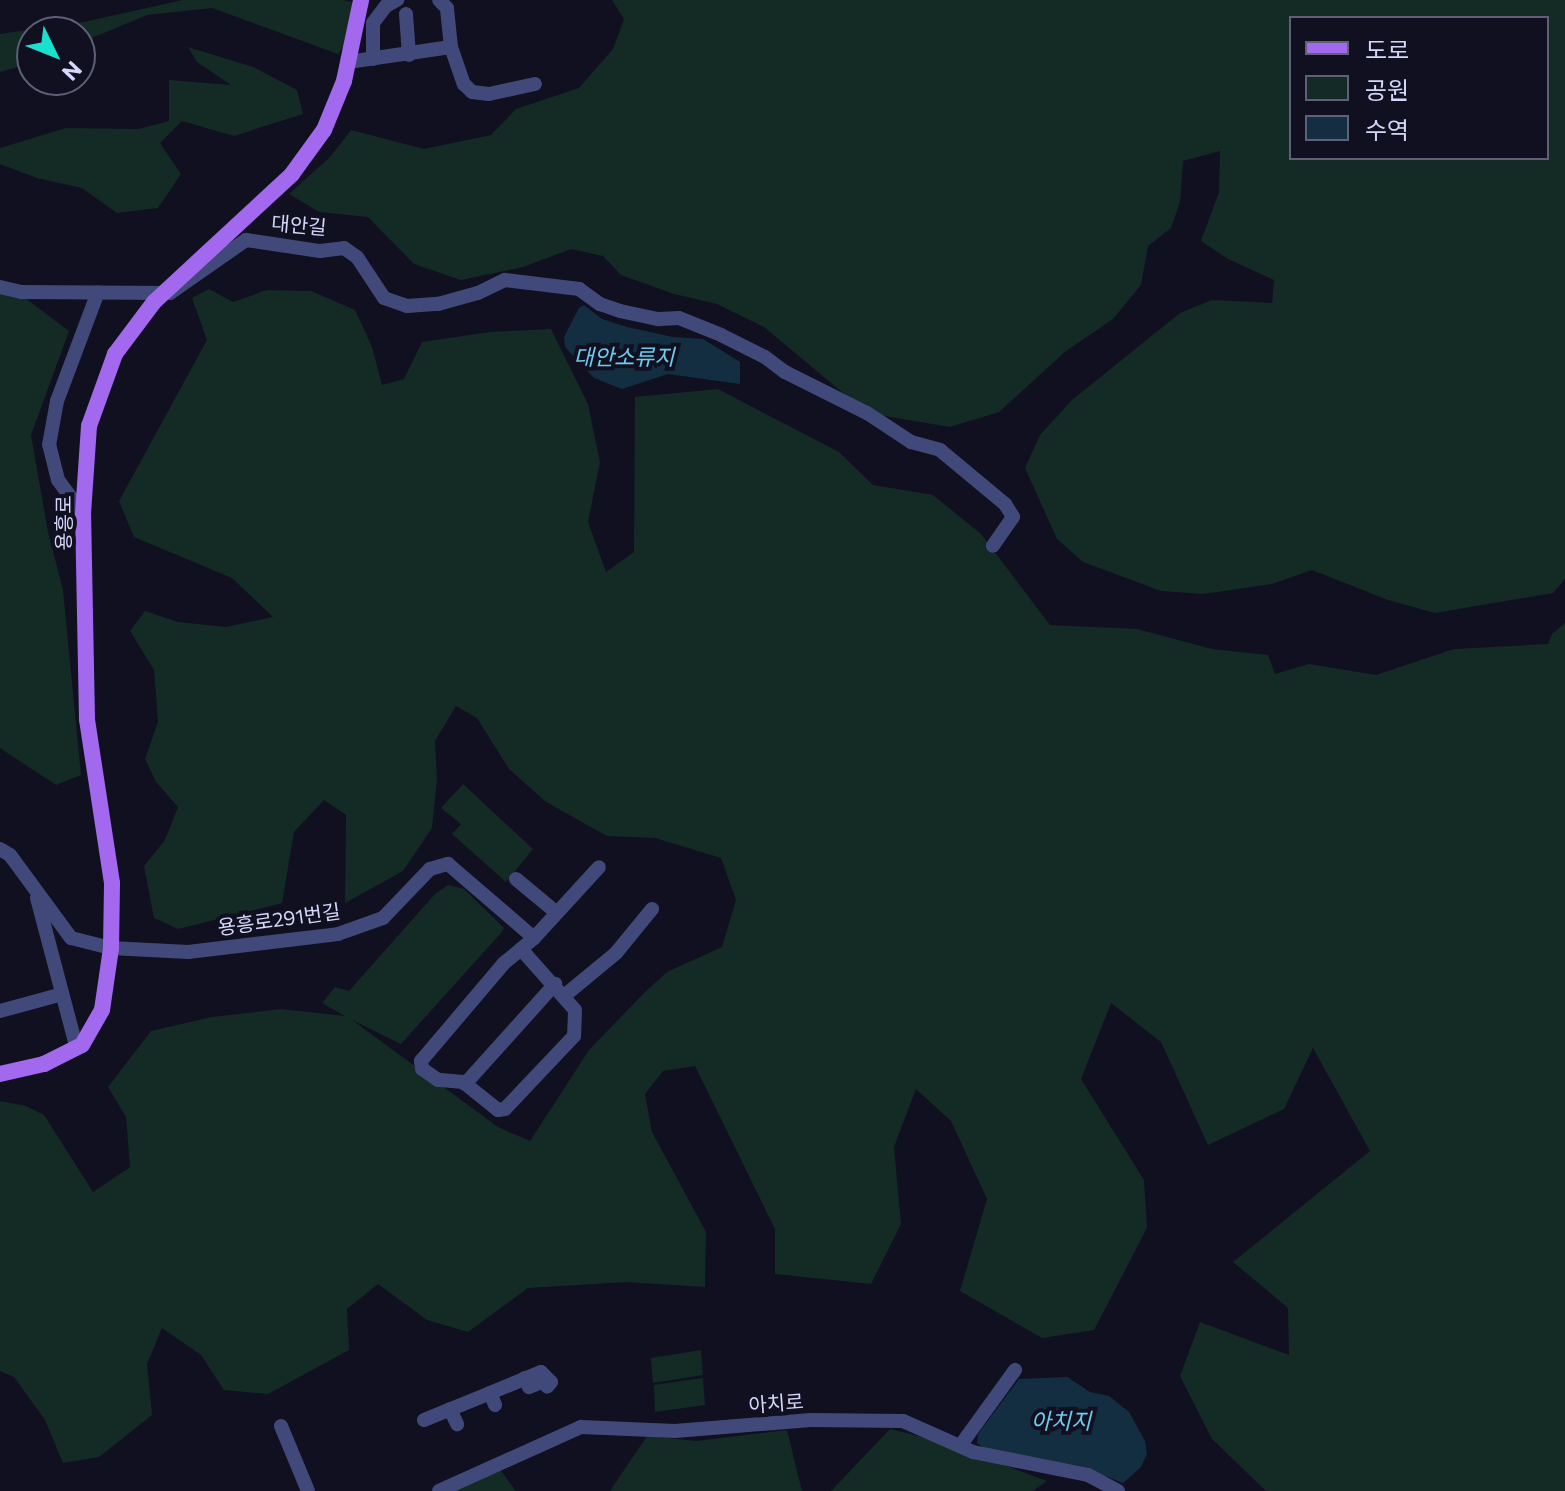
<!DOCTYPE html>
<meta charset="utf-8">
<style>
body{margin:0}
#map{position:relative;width:1565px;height:1491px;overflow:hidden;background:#101020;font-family:Commissioner,"Noto Sans KR",sans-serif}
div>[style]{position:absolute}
.green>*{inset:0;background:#142a25}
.water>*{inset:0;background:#132e41}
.minor>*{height:14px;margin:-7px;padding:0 7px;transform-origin:7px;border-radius:7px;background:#40497a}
.major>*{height:16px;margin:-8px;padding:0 8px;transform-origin:8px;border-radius:8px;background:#a268ee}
span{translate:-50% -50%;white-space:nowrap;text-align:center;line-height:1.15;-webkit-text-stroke:8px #101020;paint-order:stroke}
.street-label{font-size:20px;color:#d4d7fa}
.water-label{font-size:22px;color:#6ecbee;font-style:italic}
.legend{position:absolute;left:1289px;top:16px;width:260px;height:144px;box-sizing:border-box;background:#101020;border:2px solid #5e6077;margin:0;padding:10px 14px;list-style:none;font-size:24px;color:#d4d7fa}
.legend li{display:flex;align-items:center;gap:16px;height:40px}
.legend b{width:40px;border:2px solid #5e6077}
.north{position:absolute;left:16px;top:16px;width:80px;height:80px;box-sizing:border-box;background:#101020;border:2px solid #5e6077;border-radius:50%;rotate:133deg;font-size:22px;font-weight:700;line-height:32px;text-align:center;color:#d4d7fa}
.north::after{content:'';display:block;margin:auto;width:28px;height:36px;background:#1ae0ce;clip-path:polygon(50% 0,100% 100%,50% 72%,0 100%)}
</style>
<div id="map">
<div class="green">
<div style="clip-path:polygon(183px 0,343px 0,359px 4px,356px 31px,338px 54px,212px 8px,147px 15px,80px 43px,80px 32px,32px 32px,32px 63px,0 72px,0 34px,84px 22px)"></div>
<div style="clip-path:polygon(evenodd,612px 0,1565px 0,1565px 579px,1553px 593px,1435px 613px,1388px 600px,1312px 570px,1272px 584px,1203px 594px,1161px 591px,1083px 562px,1057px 539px,1025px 468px,1040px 435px,1072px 400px,1180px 313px,1212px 300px,1272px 303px,1274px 280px,1228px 259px,1201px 241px,1219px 192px,1220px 151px,1183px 161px,1180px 202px,1171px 228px,1148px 246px,1141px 285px,1113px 319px,1066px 351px,999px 412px,950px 427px,867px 413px,764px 327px,717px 304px,674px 294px,621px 275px,603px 256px,571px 249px,523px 267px,461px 280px,414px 264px,368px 217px,319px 212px,289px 194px,330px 157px,351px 130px,424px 149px,491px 135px,516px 109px,579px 88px,613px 49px,624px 19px,612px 0,1291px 18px,1547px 18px,1547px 158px,1291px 158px,1291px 18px)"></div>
<div style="clip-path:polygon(188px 47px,253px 67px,297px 90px,303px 114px,234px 136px,182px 121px,160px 143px,181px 174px,158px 208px,117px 213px,82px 188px,37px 178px,0 164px,0 148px,66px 128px,139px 129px,169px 121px,169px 80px,231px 85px,197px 62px)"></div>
<div style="clip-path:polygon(209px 289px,233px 302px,267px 290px,311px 291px,355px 310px,372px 347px,382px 385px,404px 379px,422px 342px,490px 332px,551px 329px,588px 404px,600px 462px,588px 522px,606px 572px,634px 552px,635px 397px,718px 389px,839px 452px,873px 485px,933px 495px,981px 534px,1050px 625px,1137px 629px,1212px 649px,1268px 655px,1275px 674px,1309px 664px,1376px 675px,1454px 649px,1548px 644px,1552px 634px,1565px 623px,1565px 1491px,1266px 1491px,1212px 1439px,1180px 1376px,1200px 1322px,1289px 1355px,1288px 1308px,1233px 1262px,1370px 1151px,1313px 1048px,1284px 1109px,1208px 1145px,1161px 1042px,1111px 1003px,1081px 1079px,1144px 1180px,1147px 1228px,1094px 1330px,1042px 1338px,960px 1291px,987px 1199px,951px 1121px,916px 1089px,894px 1147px,901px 1224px,871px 1284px,775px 1274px,775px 1229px,695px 1066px,663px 1071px,645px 1094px,652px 1132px,706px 1232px,705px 1287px,626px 1282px,528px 1288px,468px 1332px,427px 1320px,378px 1284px,347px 1309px,349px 1350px,268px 1394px,224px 1390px,201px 1355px,162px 1328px,147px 1364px,152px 1415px,99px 1457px,63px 1463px,45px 1420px,14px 1377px,0 1371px,0 1101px,26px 1106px,44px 1115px,93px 1192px,130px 1167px,126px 1117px,108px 1087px,151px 1031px,212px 1017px,281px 1009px,345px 1016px,322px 1003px,335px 987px,349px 991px,435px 894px,448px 885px,464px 889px,504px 928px,501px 933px,401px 1044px,352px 1020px,498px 1127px,530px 1141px,589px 1050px,644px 993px,667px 972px,722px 947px,736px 900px,721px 858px,655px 838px,607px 836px,546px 802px,509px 769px,477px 718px,456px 706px,435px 741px,437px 779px,432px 828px,403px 871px,345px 903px,346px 815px,324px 800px,294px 832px,282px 903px,178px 929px,154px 918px,144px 866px,165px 840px,178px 807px,156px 782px,145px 759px,158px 722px,154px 670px,130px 631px,145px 611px,178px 622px,226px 627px,273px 617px,232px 578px,134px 537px,119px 501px,207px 340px,192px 298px)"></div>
<div style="clip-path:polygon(0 291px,21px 295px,69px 331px,31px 435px,48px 532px,63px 590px,81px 775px,56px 785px,0 748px)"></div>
<div style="clip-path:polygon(463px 784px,533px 849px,506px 882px,452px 834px,461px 824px,441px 808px)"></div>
<div style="clip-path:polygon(701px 1350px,703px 1375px,653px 1383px,651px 1358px)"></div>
<div style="clip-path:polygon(703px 1378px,705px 1405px,655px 1412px,654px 1385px)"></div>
<div style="clip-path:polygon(890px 1429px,938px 1441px,1047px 1481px,1033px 1491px,831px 1491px)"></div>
<div style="clip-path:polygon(787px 1430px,802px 1491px,610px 1491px,647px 1436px,696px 1441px)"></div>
<div style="clip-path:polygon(499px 1468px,516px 1491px,455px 1491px)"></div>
</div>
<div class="water">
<div style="clip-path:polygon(584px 305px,602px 319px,627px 327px,673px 337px,703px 339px,740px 362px,740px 384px,668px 374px,622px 389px,594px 378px,565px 347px,564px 337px,579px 308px)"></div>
<div style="clip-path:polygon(1067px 1377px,1090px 1392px,1109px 1396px,1129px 1412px,1145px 1441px,1147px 1454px,1141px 1467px,1123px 1483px,1080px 1466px,985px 1449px,977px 1443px,978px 1434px,1019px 1379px)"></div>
</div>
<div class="minor">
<div style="left:406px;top:14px;width:41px;rotate:85.8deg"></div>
<div style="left:451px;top:47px;width:39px;rotate:71deg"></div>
<div style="left:464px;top:84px;width:11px;rotate:45deg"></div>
<div style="left:472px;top:92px;width:17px;rotate:7deg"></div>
<div style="left:489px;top:94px;width:47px;rotate:-12.3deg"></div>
<div style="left:373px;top:59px;width:36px;rotate:-90deg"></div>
<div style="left:373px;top:23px;width:21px;rotate:-53deg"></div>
<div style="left:386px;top:6px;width:13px;rotate:-29deg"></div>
<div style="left:348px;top:62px;width:104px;rotate:-8.3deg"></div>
<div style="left:451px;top:47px;width:39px;rotate:-96deg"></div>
<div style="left:447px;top:8px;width:11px;rotate:-135deg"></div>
<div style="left:0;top:287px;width:22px;rotate:13deg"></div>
<div style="left:21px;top:292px;width:149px;rotate:0.4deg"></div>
<div style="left:170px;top:293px;width:93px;rotate:-34.9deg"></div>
<div style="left:246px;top:240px;width:75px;rotate:8.5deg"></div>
<div style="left:320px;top:251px;width:24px;rotate:-7deg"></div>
<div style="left:344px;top:248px;width:16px;rotate:35deg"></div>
<div style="left:357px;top:257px;width:49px;rotate:56.6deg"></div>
<div style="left:384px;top:298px;width:24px;rotate:19deg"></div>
<div style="left:407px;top:306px;width:31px;rotate:-4deg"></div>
<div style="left:438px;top:304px;width:41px;rotate:-15.4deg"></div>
<div style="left:478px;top:293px;width:30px;rotate:-26deg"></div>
<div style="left:505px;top:280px;width:75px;rotate:6.9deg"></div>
<div style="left:579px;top:289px;width:26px;rotate:36deg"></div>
<div style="left:600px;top:304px;width:21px;rotate:19deg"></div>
<div style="left:620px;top:311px;width:40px;rotate:12deg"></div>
<div style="left:659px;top:319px;width:20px;rotate:-3deg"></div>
<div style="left:679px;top:318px;width:45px;rotate:22deg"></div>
<div style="left:721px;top:335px;width:49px;rotate:26.6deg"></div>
<div style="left:765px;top:357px;width:25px;rotate:37deg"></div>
<div style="left:785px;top:372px;width:92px;rotate:26.6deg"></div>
<div style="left:867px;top:413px;width:53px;rotate:33.4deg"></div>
<div style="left:911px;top:442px;width:30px;rotate:15deg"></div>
<div style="left:940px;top:450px;width:85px;rotate:39.7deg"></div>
<div style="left:1005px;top:504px;width:15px;rotate:58deg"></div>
<div style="left:1013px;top:517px;width:35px;rotate:125deg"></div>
<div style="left:83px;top:514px;width:42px;rotate:-126.3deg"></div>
<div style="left:58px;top:480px;width:36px;rotate:-104deg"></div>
<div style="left:49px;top:445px;width:45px;rotate:-79.7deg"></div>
<div style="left:57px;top:401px;width:116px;rotate:-69.4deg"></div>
<div style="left:0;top:849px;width:12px;rotate:31deg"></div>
<div style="left:10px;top:855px;width:103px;rotate:53.7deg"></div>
<div style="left:71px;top:938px;width:41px;rotate:14deg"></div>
<div style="left:111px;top:948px;width:77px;rotate:3deg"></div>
<div style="left:188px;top:952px;width:151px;rotate:-6.8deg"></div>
<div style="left:338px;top:934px;width:48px;rotate:-19.6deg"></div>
<div style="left:383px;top:918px;width:68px;rotate:-46.2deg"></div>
<div style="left:430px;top:869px;width:19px;rotate:-16deg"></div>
<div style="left:448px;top:864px;width:113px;rotate:40.7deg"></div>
<div style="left:516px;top:879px;width:53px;rotate:39.7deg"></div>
<div style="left:37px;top:898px;width:156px;rotate:75.2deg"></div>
<div style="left:521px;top:949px;width:81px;rotate:48.5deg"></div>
<div style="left:575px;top:1010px;width:26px;rotate:92deg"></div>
<div style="left:574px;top:1036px;width:100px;rotate:133.4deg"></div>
<div style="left:505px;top:1109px;width:7px;rotate:172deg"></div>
<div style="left:498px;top:1110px;width:45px;rotate:-141.3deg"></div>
<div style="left:463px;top:1082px;width:25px;rotate:-175deg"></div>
<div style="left:438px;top:1080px;width:19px;rotate:-145deg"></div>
<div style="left:422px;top:1069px;width:8px;rotate:-97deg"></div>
<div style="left:421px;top:1061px;width:128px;rotate:-49.7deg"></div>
<div style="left:504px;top:963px;width:22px;rotate:-39deg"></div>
<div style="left:521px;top:949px;width:17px;rotate:-40deg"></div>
<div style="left:534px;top:938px;width:96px;rotate:-47.5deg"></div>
<div style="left:564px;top:996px;width:67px;rotate:-39.6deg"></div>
<div style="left:616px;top:953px;width:57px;rotate:-50.7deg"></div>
<div style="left:0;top:1011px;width:61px;rotate:-15.2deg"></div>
<div style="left:465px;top:1084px;width:135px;rotate:-48deg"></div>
<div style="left:525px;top:1378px;width:10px;rotate:66deg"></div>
<div style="left:529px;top:1387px;width:9px;rotate:-21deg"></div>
<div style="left:490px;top:1393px;width:55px;rotate:-22.4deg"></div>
<div style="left:541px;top:1372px;width:14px;rotate:45deg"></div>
<div style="left:551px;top:1382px;width:6px;rotate:129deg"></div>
<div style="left:450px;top:1409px;width:17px;rotate:65deg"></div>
<div style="left:424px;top:1420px;width:71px;rotate:-22.2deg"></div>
<div style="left:490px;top:1393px;width:13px;rotate:67deg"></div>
<div style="left:281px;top:1426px;width:70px;rotate:67.4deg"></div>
<div style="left:960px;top:1446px;width:94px;rotate:-54.1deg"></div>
<div style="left:439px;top:1491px;width:156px;rotate:-24.3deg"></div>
<div style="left:581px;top:1427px;width:94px;rotate:2.4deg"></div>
<div style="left:675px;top:1431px;width:136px;rotate:-4.6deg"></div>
<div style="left:811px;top:1420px;width:92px;rotate:0.6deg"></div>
<div style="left:903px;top:1421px;width:77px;rotate:23.9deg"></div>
<div style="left:973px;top:1452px;width:117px;rotate:11.3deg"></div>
<div style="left:1088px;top:1475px;width:34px;rotate:28deg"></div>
</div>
<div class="major">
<div style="left:0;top:1074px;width:45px;rotate:-12.8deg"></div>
<div style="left:44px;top:1064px;width:42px;rotate:-26.6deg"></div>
<div style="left:82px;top:1045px;width:40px;rotate:-60.3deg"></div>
<div style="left:102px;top:1010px;width:63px;rotate:-81.7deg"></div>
<div style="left:111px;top:948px;width:65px;rotate:-89.1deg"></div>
<div style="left:112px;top:883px;width:166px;rotate:-98.7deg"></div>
<div style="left:87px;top:719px;width:205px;rotate:-91.1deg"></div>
<div style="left:83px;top:514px;width:88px;rotate:-86.1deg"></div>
<div style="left:89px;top:426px;width:77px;rotate:-70.1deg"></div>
<div style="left:115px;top:354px;width:65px;rotate:-53.1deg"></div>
<div style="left:154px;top:302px;width:188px;rotate:-42.8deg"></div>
<div style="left:292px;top:174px;width:54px;rotate:-54deg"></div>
<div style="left:324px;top:130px;width:53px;rotate:-67.8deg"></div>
<div style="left:344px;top:81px;width:83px;rotate:-78.1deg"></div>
</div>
<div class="street-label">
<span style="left:299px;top:225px;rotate:5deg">대안길</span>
<span style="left:63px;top:523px;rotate:-90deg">용흥로</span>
<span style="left:279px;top:919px;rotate:-8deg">용흥로291번길</span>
<span style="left:776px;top:1403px;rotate:-4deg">아치로</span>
</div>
<div class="water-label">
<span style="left:624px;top:357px">대안소류지</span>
<span style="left:1061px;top:1421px">아치지</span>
</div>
<ul class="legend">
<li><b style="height:10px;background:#a268ee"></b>도로</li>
<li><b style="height:22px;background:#142a25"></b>공원</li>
<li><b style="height:22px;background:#132e41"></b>수역</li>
</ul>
<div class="north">N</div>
</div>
